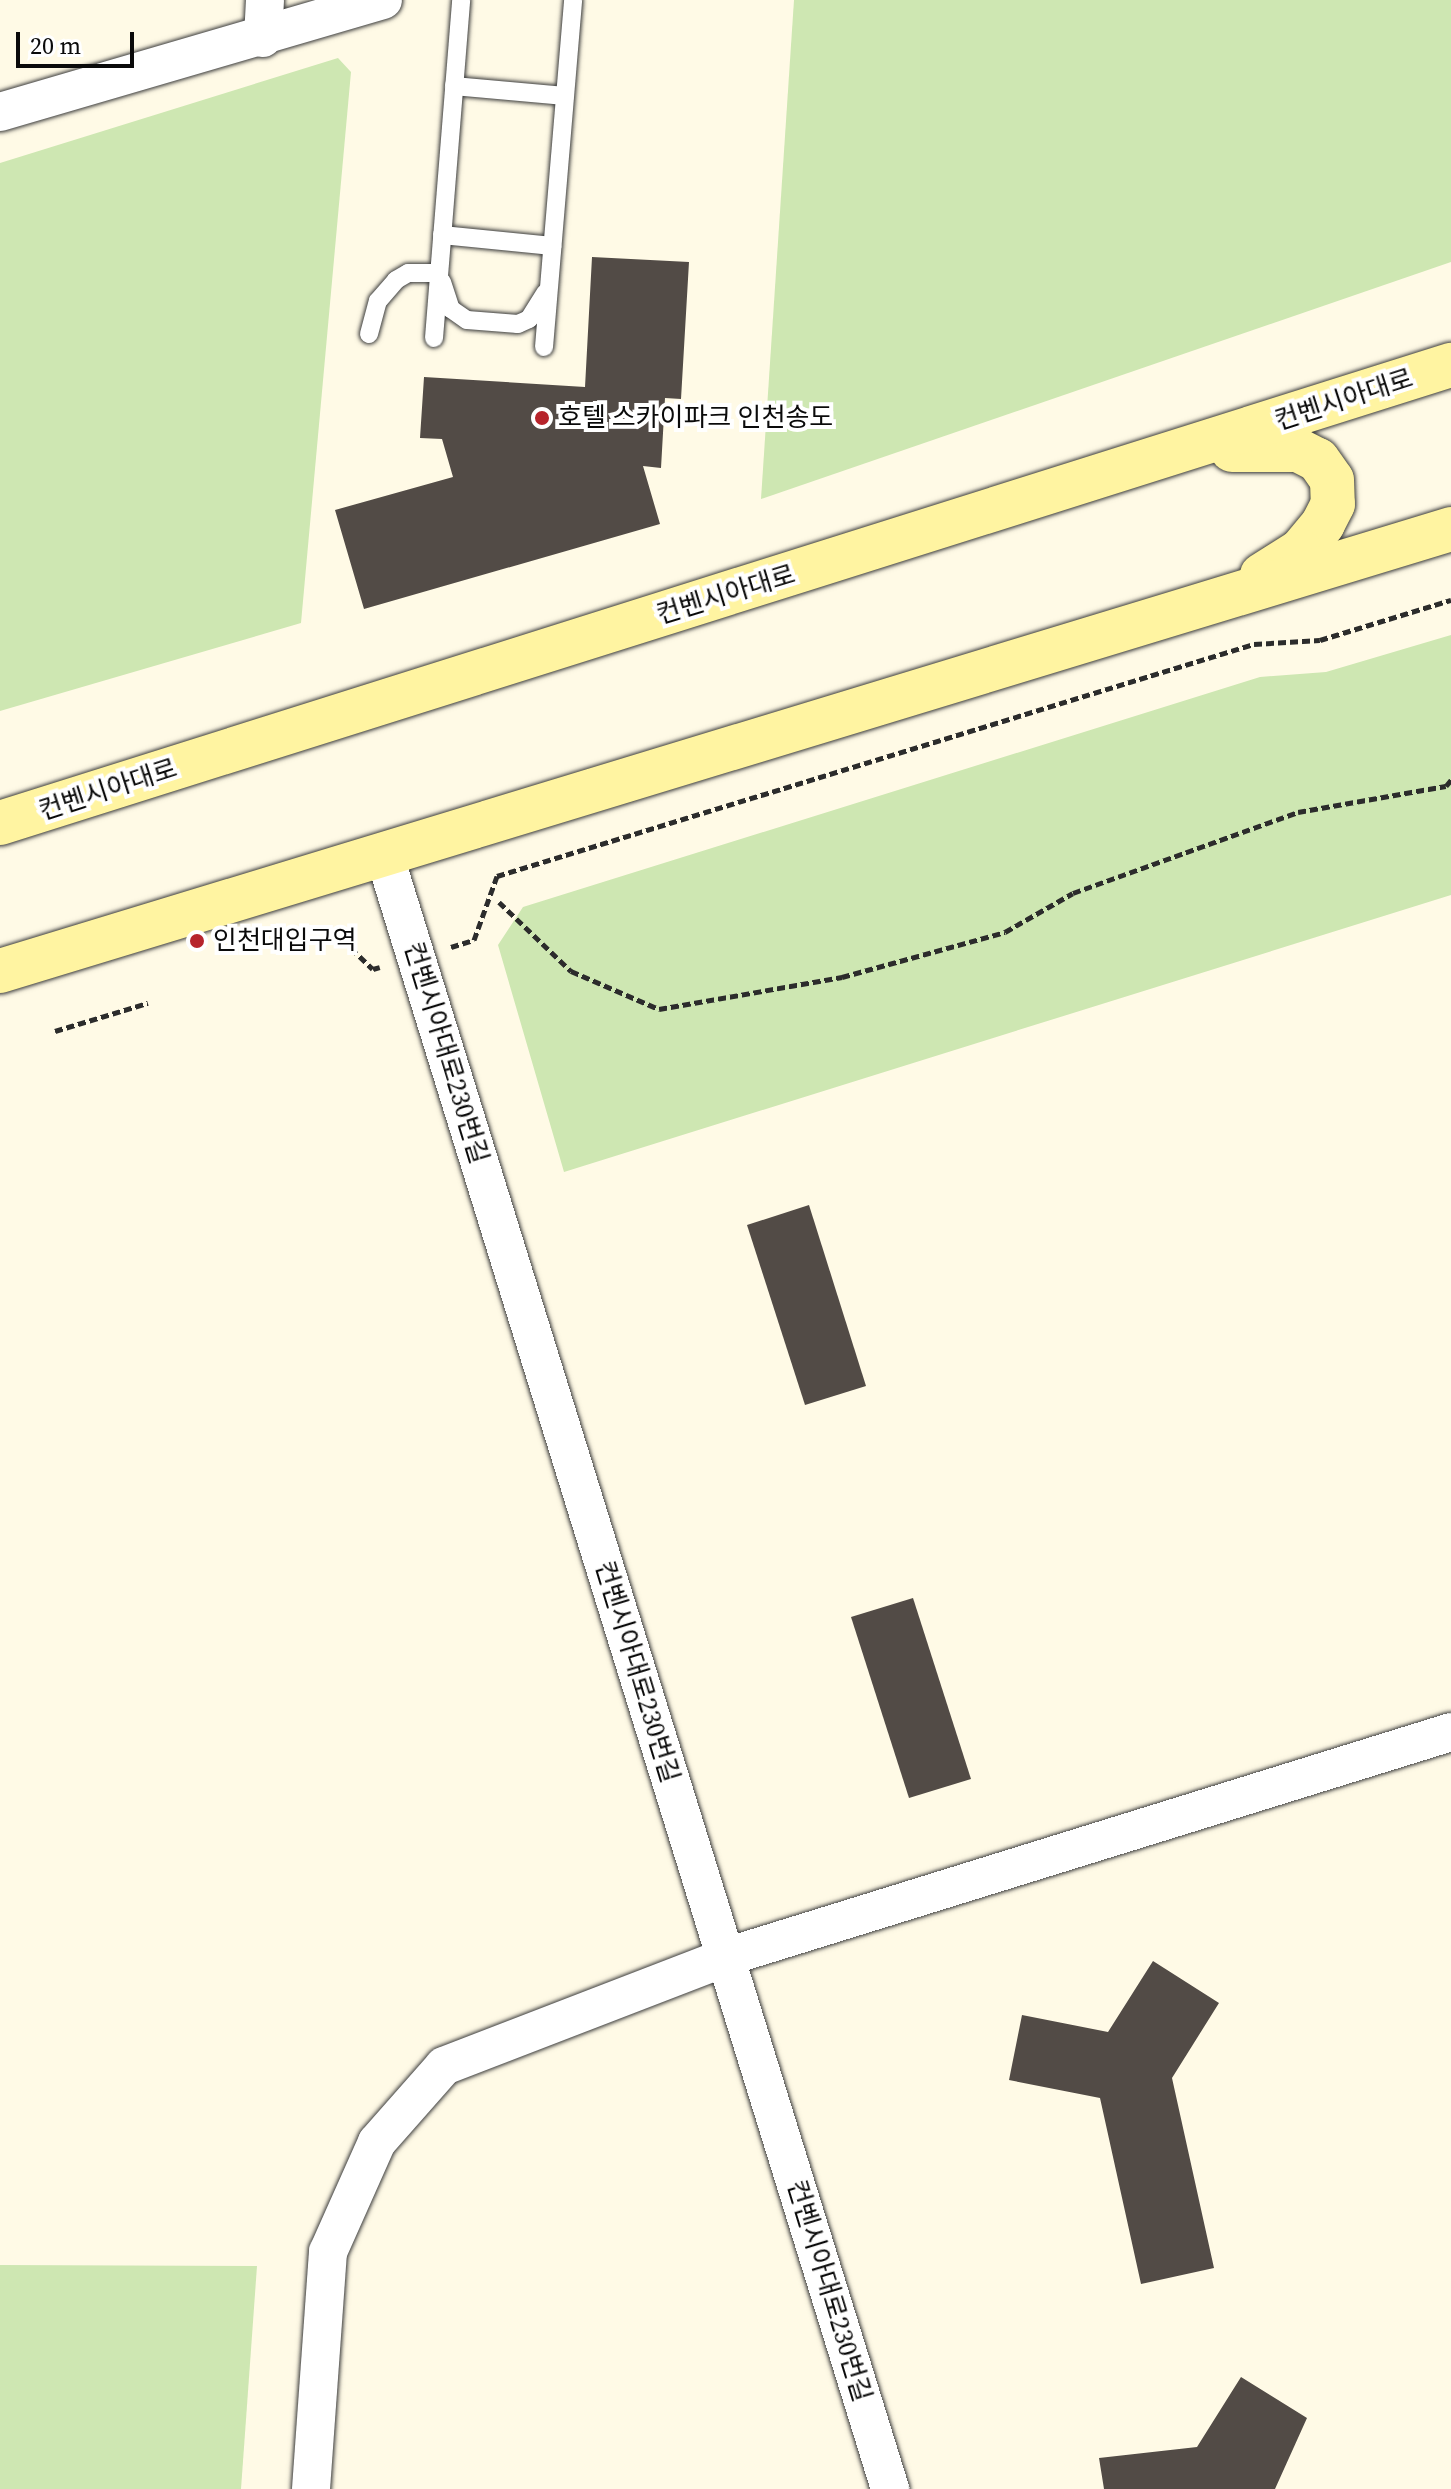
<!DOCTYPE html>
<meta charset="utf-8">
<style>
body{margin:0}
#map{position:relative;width:1451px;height:2489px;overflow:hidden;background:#fffae6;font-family:"Source Serif 4","Noto Sans KR",serif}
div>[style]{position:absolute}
.green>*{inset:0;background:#cee7b2}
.building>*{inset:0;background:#524b46}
.path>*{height:5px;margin-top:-2.5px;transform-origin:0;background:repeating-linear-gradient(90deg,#2c2c2c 0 8px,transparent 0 12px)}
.roads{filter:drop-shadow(0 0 2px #3d3d3d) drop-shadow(0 0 2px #3d3d3d)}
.service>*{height:18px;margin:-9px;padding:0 9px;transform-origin:9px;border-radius:9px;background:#fff}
.minor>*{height:38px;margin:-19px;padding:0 19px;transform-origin:19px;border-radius:19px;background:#fff}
.secondary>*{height:44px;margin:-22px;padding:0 22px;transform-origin:22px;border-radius:22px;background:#fff4a1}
.dots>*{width:22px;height:22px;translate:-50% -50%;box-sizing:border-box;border:4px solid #fff;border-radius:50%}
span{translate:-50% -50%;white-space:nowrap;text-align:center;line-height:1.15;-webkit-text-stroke:8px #fff;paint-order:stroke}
.street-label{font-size:26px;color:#0a0a0a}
.poi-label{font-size:26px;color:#0a0a0a}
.left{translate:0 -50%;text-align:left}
.scale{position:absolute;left:16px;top:32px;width:118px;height:36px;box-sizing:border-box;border:4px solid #0a0a0a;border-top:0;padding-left:10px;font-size:24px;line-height:28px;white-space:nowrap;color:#0a0a0a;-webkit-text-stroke:6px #fff;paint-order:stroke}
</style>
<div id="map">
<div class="green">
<div style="clip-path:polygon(794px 0,1451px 0,1451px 262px,761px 499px)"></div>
<div style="clip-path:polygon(338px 58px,351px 72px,301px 623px,0 711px,0 163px)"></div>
<div style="clip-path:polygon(1451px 635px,1451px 895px,564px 1172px,498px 945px,523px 907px,1260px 677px,1326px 672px)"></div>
<div style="clip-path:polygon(0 2265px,257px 2266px,241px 2489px,0 2489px)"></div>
</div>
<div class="building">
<div style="clip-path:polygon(592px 257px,689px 262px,681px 399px,665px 398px,661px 468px,643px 466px,660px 524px,364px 609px,335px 510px,453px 477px,442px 439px,420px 438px,424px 377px,585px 387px)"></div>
<div style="clip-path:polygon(809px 1205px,866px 1386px,805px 1405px,747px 1225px)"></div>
<div style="clip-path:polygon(913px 1598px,971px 1779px,909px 1798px,851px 1617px)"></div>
<div style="clip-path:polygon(1153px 1961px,1219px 2003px,1172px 2078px,1214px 2268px,1141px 2284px,1100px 2098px,1009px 2080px,1022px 2015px,1108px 2032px)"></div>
<div style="clip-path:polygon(1241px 2377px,1307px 2418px,1275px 2489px,1104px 2489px,1099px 2458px,1197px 2447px)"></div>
</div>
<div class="path">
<div style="left:499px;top:902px;width:100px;rotate:43.8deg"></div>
<div style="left:571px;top:971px;width:96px;rotate:23.4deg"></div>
<div style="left:659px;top:1009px;width:186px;rotate:-9.9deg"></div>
<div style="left:842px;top:977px;width:169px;rotate:-15.4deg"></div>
<div style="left:1005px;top:932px;width:78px;rotate:-29.8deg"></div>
<div style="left:1073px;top:893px;width:239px;rotate:-19.8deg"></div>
<div style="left:1298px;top:812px;width:150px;rotate:-10deg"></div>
<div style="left:1446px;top:786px;width:8px;rotate:-50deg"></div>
<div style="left:451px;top:947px;width:24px;rotate:-17deg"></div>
<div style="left:474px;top:940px;width:68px;rotate:-70.2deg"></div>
<div style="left:497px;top:876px;width:792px;rotate:-17.04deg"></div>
<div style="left:1254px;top:644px;width:66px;rotate:-3.5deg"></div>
<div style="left:1320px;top:640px;width:137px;rotate:-17deg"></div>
<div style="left:351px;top:948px;width:30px;rotate:44deg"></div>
<div style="left:373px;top:969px;width:7px;rotate:-16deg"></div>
<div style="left:55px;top:1031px;width:97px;rotate:-16.8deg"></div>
</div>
<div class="roads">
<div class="service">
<div style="left:454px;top:86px;width:111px;rotate:5.1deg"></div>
<div style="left:442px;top:235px;width:111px;rotate:5.7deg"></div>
<div style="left:442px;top:282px;width:28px;rotate:72deg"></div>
<div style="left:451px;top:309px;width:19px;rotate:35deg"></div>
<div style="left:467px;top:320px;width:51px;rotate:4.5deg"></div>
<div style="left:518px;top:324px;width:12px;rotate:-24deg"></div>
<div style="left:529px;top:319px;width:31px;rotate:-58deg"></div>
<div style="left:369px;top:334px;width:34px;rotate:-75deg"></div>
<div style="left:378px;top:301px;width:28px;rotate:-49deg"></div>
<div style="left:396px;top:280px;width:14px;rotate:-30deg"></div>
<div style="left:408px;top:273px;width:31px"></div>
<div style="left:434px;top:338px;width:339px;rotate:-85.4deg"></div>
<div style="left:544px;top:347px;width:348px;rotate:-85.2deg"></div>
</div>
<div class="minor">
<div style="left:263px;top:38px;width:38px;rotate:-87deg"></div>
<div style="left:0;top:112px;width:399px;rotate:-16.3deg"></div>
<div style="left:384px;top:854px;width:1712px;rotate:72.8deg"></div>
<div style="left:311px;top:2489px;width:238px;rotate:-85.9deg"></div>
<div style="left:328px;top:2252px;width:120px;rotate:-66deg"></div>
<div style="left:377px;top:2142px;width:101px;rotate:-48.6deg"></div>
<div style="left:444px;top:2066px;width:302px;rotate:-21.1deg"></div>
<div style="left:726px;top:1957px;width:759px;rotate:-17.24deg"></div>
</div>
<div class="secondary">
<div style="left:1232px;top:450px;width:66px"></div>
<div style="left:1298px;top:450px;width:22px;rotate:27deg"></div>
<div style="left:1318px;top:460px;width:24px;rotate:55deg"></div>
<div style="left:1332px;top:480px;width:24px;rotate:88deg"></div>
<div style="left:1333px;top:504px;width:22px;rotate:117deg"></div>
<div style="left:1323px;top:524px;width:35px;rotate:130deg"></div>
<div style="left:1300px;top:551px;width:45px;rotate:147.7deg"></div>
<div style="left:0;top:823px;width:1522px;rotate:-17.52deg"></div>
<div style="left:0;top:971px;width:1517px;rotate:-16.94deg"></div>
</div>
</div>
<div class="dots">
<div style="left:542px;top:418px;background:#b7242b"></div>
<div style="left:197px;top:941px;background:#b7242b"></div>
</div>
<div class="street-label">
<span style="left:1344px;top:400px;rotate:-18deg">컨벤시아대로</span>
<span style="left:726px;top:595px;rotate:-17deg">컨벤시아대로</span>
<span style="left:108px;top:790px;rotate:-18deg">컨벤시아대로</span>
<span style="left:446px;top:1053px;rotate:73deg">컨벤시아대로230번길</span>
<span style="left:637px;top:1672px;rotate:73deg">컨벤시아대로230번길</span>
<span style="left:829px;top:2291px;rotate:73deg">컨벤시아대로230번길</span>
</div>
<div class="poi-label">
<span class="left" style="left:558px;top:418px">호텔 스카이파크 인천송도</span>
<span class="left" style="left:213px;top:941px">인천대입구역</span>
</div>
<div class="scale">20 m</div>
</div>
